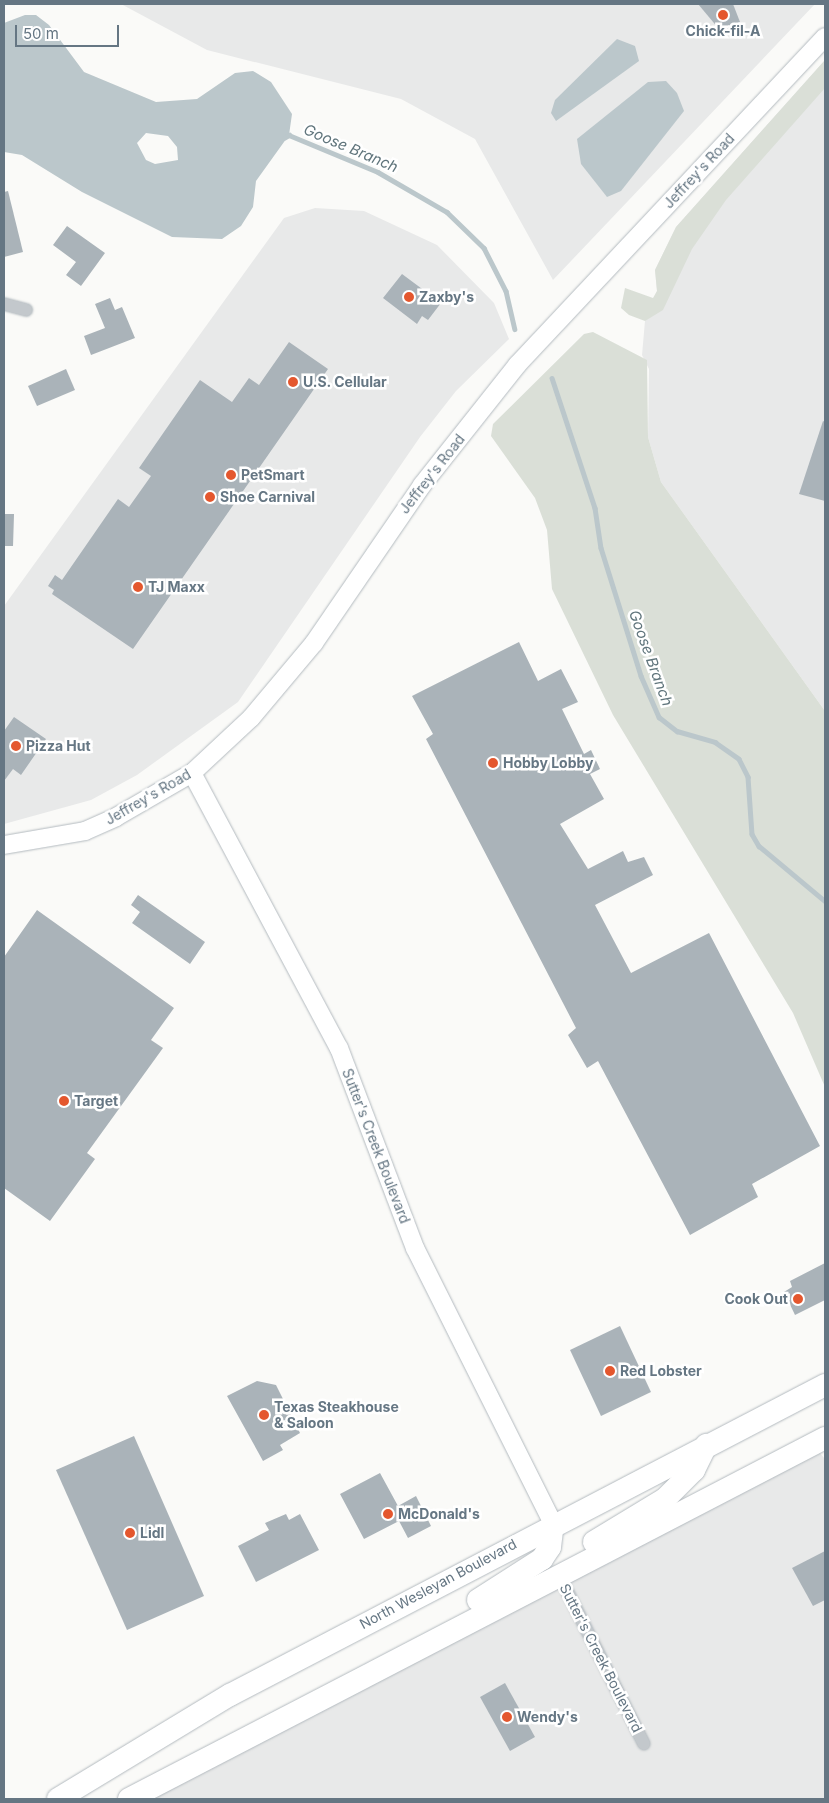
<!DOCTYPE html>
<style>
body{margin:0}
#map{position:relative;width:829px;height:1803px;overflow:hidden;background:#fafaf8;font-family:Inter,sans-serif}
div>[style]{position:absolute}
.built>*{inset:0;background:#e8e9e9}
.green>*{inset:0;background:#dadfd7}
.water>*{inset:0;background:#bbc7cb}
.stream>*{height:4.5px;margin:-2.25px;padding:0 2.25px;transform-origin:2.25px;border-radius:2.25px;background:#bbc7cb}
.building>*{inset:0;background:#aab3b9}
.roads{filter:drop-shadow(0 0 1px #b3babf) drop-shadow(0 0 1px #b3babf)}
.street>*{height:12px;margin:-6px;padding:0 6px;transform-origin:6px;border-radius:6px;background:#c3c8cc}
.secondary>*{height:18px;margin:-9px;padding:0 9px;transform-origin:9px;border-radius:9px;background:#fff}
.highway>*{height:22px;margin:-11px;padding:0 11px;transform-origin:11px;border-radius:11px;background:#fff}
.dots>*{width:14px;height:14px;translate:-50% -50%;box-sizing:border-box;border:2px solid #fff;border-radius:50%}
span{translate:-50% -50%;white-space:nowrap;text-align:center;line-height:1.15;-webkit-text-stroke:5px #fff;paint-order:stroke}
.poi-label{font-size:14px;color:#657683;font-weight:700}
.left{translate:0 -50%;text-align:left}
.right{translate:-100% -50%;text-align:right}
.street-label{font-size:14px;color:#657683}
.water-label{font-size:15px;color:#60757c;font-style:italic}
.frame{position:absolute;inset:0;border:5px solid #657683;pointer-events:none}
.scale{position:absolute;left:15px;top:25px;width:104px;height:22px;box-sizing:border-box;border:2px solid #657683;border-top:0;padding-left:6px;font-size:15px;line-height:18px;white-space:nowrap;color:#657683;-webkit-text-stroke:4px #fff;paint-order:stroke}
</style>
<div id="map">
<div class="built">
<div style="clip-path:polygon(121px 4px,815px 4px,553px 280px,475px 139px,401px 99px,207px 50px)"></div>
<div style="clip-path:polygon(825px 60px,825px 711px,661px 482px,648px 437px,649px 369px,642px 355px,645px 321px,657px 291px,655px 270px,676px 227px)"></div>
<div style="clip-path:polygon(315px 208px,364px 211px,437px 245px,494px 303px,509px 339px,456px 391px,420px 437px,238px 702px,137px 775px,91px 800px,4px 824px,4px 606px,284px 218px)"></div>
<div style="clip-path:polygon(813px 1445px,825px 1459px,825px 1799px,137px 1799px)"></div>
</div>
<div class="green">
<div style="clip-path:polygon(825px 60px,825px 88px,726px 200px,692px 249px,663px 310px,645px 321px,629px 315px,621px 308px,625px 288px,653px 298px,657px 291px,655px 270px,676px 227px)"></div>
<div style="clip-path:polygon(593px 332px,647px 360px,648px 437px,661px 482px,825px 711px,825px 1087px,793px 1013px,613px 715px,552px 589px,547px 530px,535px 498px,491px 436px,493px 424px,584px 334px)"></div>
</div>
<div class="water">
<div style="clip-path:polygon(evenodd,25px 15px,36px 15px,49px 25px,84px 72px,156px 102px,197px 99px,235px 73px,253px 71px,271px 82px,292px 114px,289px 135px,256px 181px,253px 207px,241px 226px,222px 239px,172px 237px,82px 192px,22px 155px,4px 152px,4px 23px,25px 15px,146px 133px,168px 136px,177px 147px,178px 160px,155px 164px,146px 160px,137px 143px,146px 133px)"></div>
<div style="clip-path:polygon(617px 39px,635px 46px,639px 61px,556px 121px,551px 113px,555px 100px)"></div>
<div style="clip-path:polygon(666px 81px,677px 93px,684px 111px,621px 191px,607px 197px,581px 164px,577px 139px,648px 82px)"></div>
</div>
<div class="stream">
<div style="left:284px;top:138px;width:6px;rotate:-31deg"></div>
<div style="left:289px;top:135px;width:96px;rotate:22.6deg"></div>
<div style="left:378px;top:172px;width:80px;rotate:30.1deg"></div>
<div style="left:447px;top:212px;width:52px;rotate:44.2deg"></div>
<div style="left:484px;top:248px;width:48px;rotate:62.9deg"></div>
<div style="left:506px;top:291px;width:39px;rotate:77deg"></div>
<div style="left:552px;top:378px;width:137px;rotate:71.7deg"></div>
<div style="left:595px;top:508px;width:40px;rotate:81.5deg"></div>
<div style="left:601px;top:548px;width:134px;rotate:72.6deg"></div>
<div style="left:641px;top:676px;width:45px;rotate:66.3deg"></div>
<div style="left:659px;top:717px;width:23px;rotate:38deg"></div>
<div style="left:677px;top:731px;width:40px;rotate:16deg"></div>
<div style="left:715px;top:742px;width:29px;rotate:35deg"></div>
<div style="left:739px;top:759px;width:20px;rotate:63deg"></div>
<div style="left:748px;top:777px;width:57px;rotate:86deg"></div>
<div style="left:752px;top:834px;width:14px;rotate:60deg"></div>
<div style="left:759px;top:846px;width:86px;rotate:39.8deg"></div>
</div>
<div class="building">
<div style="clip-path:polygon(698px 4px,733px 4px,740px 22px,724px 35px)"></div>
<div style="clip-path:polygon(8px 191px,23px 252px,4px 257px,4px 192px)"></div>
<div style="clip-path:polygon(67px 226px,105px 253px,81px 286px,66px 275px,76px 262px,53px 245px)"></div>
<div style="clip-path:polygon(402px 274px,441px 303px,428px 320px,422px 316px,417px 324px,383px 298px)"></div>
<div style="clip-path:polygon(110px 298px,115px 310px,122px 307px,135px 338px,91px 355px,84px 336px,105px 328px,95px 304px)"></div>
<div style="clip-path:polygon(289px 342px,328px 369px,133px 649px,52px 594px,54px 590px,48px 586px,55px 575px,62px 580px,118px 499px,129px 507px,151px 476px,139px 468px,200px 380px,232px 402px,249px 378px,259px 385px)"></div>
<div style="clip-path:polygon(66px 369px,75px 390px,37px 406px,28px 386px)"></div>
<div style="clip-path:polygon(823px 421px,825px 422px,825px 501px,799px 494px)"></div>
<div style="clip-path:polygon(4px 514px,14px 514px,13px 546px,4px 546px)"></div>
<div style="clip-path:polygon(519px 642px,538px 681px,561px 669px,578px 702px,562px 709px,584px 754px,591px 750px,600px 769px,590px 774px,604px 799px,560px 824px,588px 869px,623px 851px,628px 862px,644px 857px,653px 875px,595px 905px,631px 973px,709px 933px,820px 1146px,752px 1184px,758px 1197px,690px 1235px,598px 1061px,587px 1068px,568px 1035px,576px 1028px,426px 739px,433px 734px,412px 696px)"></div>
<div style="clip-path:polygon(14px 717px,46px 739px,21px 775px,13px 769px,4px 781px,4px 731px)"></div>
<div style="clip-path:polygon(138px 895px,205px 942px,190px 964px,132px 923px,140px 912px,131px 905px)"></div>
<div style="clip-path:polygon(37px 910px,174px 1008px,151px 1040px,163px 1048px,87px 1153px,95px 1159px,50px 1221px,4px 1188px,4px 957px)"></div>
<div style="clip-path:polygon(825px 1263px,825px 1300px,795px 1315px,784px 1292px,792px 1287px,790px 1281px)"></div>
<div style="clip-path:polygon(620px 1326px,651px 1392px,601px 1416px,570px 1350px)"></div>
<div style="clip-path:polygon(257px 1381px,276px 1385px,300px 1433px,280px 1445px,283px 1450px,263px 1461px,227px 1396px)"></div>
<div style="clip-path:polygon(134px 1436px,204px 1596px,127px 1630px,56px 1470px)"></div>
<div style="clip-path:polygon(380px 1473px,398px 1506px,416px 1496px,431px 1526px,408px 1538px,399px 1521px,364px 1539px,340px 1494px)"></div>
<div style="clip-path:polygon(286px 1514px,289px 1520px,300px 1514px,319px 1550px,256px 1582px,238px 1546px,269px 1530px,265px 1523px)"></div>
<div style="clip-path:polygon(825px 1551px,825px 1600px,813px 1606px,792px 1568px)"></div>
<div style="clip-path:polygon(505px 1683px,535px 1737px,510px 1751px,480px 1697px)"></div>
</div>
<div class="roads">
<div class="street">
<div style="left:4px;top:304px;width:23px;rotate:15deg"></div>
<div style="left:558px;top:1573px;width:191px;rotate:63.3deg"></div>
</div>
<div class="secondary">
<div style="left:192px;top:773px;width:312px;rotate:61.9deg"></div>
<div style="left:339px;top:1048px;width:214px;rotate:69.2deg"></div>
<div style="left:415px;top:1248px;width:308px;rotate:63.4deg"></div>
<div style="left:4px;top:845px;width:82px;rotate:-9.8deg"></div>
<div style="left:85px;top:831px;width:34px;rotate:-24deg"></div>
<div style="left:116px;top:817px;width:88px;rotate:-30.1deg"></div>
<div style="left:192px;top:773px;width:81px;rotate:-43deg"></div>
<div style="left:251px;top:718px;width:98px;rotate:-50deg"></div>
<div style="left:314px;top:643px;width:191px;rotate:-55.6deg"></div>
<div style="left:422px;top:485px;width:153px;rotate:-51.6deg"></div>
<div style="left:517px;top:365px;width:450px;rotate:-46.8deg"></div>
</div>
<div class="highway">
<div style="left:594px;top:1542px;width:83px;rotate:-31.2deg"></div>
<div style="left:665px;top:1499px;width:41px;rotate:-45deg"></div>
<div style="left:694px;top:1470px;width:28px;rotate:-64deg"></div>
<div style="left:478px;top:1600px;width:76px;rotate:-32.6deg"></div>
<div style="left:542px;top:1559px;width:14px;rotate:-56deg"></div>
<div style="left:550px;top:1547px;width:24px;rotate:-83deg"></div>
<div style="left:58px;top:1799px;width:201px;rotate:-31.2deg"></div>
<div style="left:230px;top:1695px;width:671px;rotate:-27.52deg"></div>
<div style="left:129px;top:1799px;width:784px;rotate:-27.41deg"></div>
</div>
</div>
<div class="dots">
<div style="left:723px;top:15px;background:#e4572e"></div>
<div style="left:409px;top:297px;background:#e4572e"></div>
<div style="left:293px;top:382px;background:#e4572e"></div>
<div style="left:231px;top:475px;background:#e4572e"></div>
<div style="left:210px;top:497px;background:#e4572e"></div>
<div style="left:138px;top:587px;background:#e4572e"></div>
<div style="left:16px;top:746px;background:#e4572e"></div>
<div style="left:493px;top:763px;background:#e4572e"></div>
<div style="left:64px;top:1101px;background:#e4572e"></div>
<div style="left:798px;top:1299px;background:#e4572e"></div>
<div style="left:610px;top:1371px;background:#e4572e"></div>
<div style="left:264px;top:1415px;background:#e4572e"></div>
<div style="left:388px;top:1514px;background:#e4572e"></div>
<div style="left:130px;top:1533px;background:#e4572e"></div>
<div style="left:507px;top:1717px;background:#e4572e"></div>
</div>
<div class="poi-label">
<span style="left:723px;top:31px">Chick-fil-A</span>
<span class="left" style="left:419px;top:297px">Zaxby's</span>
<span class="left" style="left:303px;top:382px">U.S. Cellular</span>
<span class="left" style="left:241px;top:475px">PetSmart</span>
<span class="left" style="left:220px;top:497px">Shoe Carnival</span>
<span class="left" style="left:148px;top:587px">TJ Maxx</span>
<span class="left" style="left:26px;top:746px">Pizza Hut</span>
<span class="left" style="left:503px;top:763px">Hobby Lobby</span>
<span class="left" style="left:74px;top:1101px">Target</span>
<span class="right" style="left:788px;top:1299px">Cook Out</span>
<span class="left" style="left:620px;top:1371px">Red Lobster</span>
<span class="left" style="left:274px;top:1415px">Texas Steakhouse<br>&amp; Saloon</span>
<span class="left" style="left:398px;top:1514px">McDonald's</span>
<span class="left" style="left:140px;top:1533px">Lidl</span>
<span class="left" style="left:517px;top:1717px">Wendy's</span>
</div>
<div class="street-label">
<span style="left:699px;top:171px;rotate:-47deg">Jeffrey's Road</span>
<span style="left:432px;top:474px;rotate:-52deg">Jeffrey's Road</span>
<span style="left:148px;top:797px;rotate:-30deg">Jeffrey's Road</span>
<span style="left:376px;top:1146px;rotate:69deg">Sutter's Creek Boulevard</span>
<span style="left:438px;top:1584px;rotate:-28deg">North Wesleyan Boulevard</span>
<span style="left:601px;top:1658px;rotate:63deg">Sutter's Creek Boulevard</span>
</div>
<div class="water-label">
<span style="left:351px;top:148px;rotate:23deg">Goose Branch</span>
<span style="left:651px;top:658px;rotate:70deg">Goose Branch</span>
</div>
<div class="frame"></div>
<div class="scale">50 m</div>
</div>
